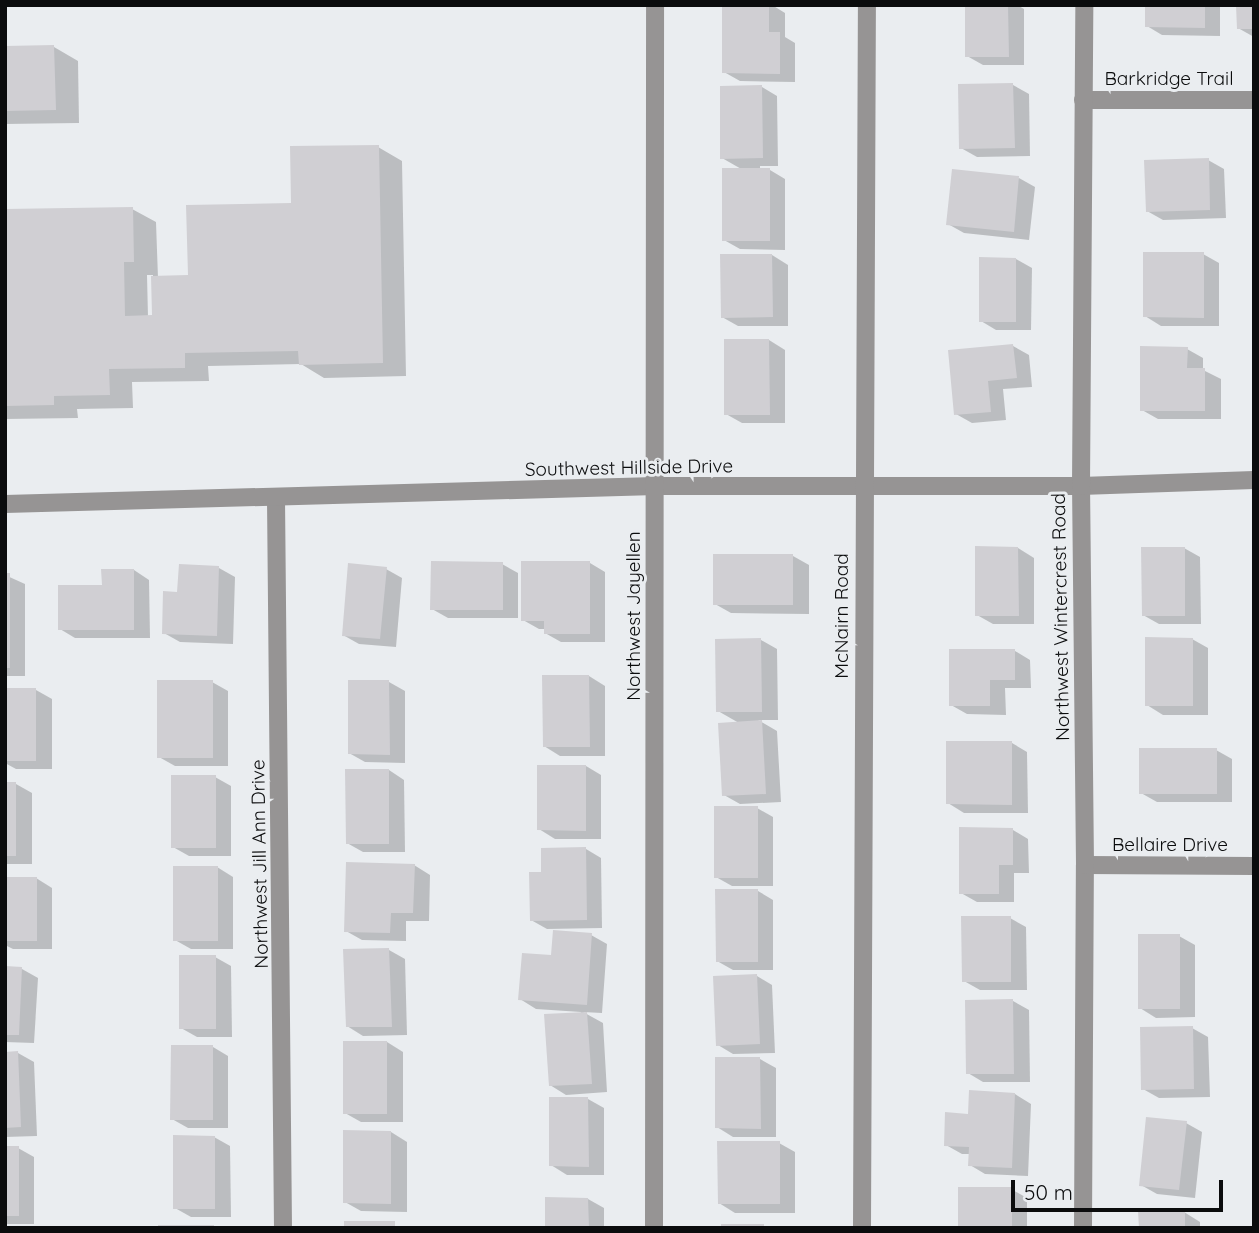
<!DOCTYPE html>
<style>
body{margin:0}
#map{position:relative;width:1259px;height:1233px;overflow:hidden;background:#eaedf0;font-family:Quicksand,sans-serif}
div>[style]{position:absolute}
.shadow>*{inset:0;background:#0003}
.building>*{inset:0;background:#d0cfd3}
.minor>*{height:18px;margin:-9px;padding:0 9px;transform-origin:9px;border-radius:9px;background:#969494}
span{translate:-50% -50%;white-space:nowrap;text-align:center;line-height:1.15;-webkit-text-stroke:6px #eaedf0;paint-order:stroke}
.street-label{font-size:19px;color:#0b0c0d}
.frame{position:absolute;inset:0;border:7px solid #0b0c0d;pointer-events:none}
.scale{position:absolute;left:1011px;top:1180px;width:212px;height:32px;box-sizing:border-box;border:4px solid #0b0c0d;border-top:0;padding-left:9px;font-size:21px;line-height:24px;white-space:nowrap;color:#0b0c0d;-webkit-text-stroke:5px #eaedf0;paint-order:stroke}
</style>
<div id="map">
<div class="shadow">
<div style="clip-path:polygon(724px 5px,772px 5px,785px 13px,785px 37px,795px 43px,795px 82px,740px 81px,724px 72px)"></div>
<div style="clip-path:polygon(966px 5px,1017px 5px,1024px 9px,1024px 65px,983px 65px,967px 56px)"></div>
<div style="clip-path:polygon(1147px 5px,1220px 5px,1220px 36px,1162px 35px,1147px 26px)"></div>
<div style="clip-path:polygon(1254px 5px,1254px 37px,1238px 28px)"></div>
<div style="clip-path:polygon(5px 47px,54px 47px,78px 61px,79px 123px,5px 124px)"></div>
<div style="clip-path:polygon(1013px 85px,1029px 94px,1030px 156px,977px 157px,961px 148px)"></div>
<div style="clip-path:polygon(762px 87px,777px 96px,778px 166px,760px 166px,760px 170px,770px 170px,785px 179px,785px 250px,740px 249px,724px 240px,743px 170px,722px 158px)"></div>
<div style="clip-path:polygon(evenodd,378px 147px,402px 161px,406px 376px,324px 378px,301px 364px,208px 366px,209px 381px,132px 382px,133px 408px,77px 409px,78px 418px,5px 419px,5px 210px,132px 209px,156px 222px,158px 278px,189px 277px,378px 147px,147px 275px,153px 275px,154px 317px,148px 317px,147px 275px)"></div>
<div style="clip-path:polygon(1208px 160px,1224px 169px,1226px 218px,1163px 220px,1147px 211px)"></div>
<div style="clip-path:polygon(1019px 178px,1035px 187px,1029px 240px,964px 233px,948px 224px)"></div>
<div style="clip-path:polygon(1203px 254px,1219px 263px,1219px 326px,1161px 326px,1145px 316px)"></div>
<div style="clip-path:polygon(772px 255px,788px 265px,788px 326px,738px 326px,722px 317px)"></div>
<div style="clip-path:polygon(1016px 259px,1032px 268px,1031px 330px,996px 330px,981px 321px)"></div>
<div style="clip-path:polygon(769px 340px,785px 350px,785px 423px,742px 423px,726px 414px)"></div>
<div style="clip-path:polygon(1013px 346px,1029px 355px,1032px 387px,1003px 389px,1006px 420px,972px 423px,956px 414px)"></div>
<div style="clip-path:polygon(1187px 349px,1203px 358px,1203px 370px,1221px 379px,1221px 419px,1158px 419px,1142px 410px)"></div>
<div style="clip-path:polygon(1018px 548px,1034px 558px,1034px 624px,993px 624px,977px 615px)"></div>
<div style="clip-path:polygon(1184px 548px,1200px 557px,1201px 624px,1159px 624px,1143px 615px)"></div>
<div style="clip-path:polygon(793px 556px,809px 565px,809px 614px,731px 613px,715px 604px)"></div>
<div style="clip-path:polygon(590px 563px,605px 572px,605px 642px,561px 642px,545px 633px,546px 629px,539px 629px,523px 620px)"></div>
<div style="clip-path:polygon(502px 564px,518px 573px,518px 618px,448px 618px,432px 609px)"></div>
<div style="clip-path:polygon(219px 568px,235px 577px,233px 644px,180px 642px,164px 633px)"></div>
<div style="clip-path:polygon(386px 569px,402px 578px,396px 647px,359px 644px,343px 635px)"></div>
<div style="clip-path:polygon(134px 570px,149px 580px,150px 638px,75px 638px,60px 629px)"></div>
<div style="clip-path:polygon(5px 575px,25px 584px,25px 676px,5px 676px)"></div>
<div style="clip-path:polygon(1192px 639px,1208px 648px,1208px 715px,1163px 715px,1147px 705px)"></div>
<div style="clip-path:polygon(761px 640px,777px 649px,778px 720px,758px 720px,777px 731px,781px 802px,740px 804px,724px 795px,739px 723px,718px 711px)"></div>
<div style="clip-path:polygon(1015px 651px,1030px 660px,1031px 688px,1005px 688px,1006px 715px,967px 714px,951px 705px)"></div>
<div style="clip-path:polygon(589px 676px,605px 686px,605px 756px,560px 756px,544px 746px)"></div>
<div style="clip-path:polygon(212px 682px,228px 691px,228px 766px,175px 766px,159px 757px)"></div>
<div style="clip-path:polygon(389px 682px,405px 691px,405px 763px,365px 762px,349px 753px)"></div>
<div style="clip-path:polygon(5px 690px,36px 690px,52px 699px,52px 769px,16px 769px,5px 763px)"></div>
<div style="clip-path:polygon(1012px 743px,1027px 752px,1028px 813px,964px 813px,948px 803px)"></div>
<div style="clip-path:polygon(1216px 750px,1232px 759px,1232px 802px,1157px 802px,1141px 793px)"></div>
<div style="clip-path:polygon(586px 766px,601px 775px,601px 839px,555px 839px,539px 829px)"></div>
<div style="clip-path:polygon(389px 770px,404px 780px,405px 852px,363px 852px,347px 843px)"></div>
<div style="clip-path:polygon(215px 777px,231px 786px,231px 856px,189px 856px,173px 847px)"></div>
<div style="clip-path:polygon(5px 784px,16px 784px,32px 793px,32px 864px,5px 864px)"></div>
<div style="clip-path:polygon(757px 808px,773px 817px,773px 886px,732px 886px,716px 877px)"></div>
<div style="clip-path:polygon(1013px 830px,1028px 839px,1029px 873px,1014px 873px,1014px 902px,977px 902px,961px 893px)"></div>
<div style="clip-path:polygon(586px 849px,601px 858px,602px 928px,547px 929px,531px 920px,543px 873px)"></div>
<div style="clip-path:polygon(414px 865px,430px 875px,429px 921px,406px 921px,406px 941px,362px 940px,346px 931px)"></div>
<div style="clip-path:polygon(217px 867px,233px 877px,233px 949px,191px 949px,175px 940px)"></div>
<div style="clip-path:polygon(5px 878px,36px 878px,52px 888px,52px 949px,13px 949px,5px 945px)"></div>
<div style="clip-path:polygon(758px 891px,773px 900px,773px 970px,733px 970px,717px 961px)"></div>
<div style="clip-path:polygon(1010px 918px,1026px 927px,1027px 990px,980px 990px,964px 981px)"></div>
<div style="clip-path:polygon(591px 935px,607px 944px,602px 1013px,583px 1012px,603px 1023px,607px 1092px,566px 1095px,550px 1085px,581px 1012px,536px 1009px,520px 999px,553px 957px)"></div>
<div style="clip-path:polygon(1179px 936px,1195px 945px,1195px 1017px,1156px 1018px,1140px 1008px)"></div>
<div style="clip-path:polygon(389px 950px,405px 959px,407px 1035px,363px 1036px,347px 1026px)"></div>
<div style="clip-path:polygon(215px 957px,231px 966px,232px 1037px,197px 1037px,181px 1028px)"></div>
<div style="clip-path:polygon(5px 968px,22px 969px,38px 978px,34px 1043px,5px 1042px)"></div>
<div style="clip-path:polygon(757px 976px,772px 985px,775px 1053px,733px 1054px,718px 1045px)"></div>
<div style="clip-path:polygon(1013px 1001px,1029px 1010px,1030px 1082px,983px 1082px,968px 1073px)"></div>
<div style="clip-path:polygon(1192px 1028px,1208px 1037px,1210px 1097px,1159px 1098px,1143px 1089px)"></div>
<div style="clip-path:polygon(387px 1042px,403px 1052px,403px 1122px,361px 1122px,345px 1113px)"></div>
<div style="clip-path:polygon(213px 1047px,228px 1056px,228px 1128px,188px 1128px,172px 1119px)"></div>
<div style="clip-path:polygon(18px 1053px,34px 1062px,37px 1136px,5px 1137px,5px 1054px)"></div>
<div style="clip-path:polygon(716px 1058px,760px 1059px,776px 1068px,776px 1137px,733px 1137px,717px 1127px)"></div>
<div style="clip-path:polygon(1015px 1094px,1031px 1104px,1028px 1176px,985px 1174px,970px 1165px,970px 1154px,962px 1154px,946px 1145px,969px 1115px)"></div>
<div style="clip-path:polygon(588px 1099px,604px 1108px,604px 1175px,567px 1175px,551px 1165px)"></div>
<div style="clip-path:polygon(1186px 1123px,1202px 1132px,1195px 1198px,1157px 1194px,1141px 1185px)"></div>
<div style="clip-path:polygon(391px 1132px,407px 1142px,407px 1212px,361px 1211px,345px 1202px)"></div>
<div style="clip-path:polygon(214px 1137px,230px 1146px,231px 1217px,191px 1217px,175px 1208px)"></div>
<div style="clip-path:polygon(779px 1143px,795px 1152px,795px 1213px,735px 1213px,719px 1203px)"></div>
<div style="clip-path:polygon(5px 1147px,18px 1148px,34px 1157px,34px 1224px,5px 1224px)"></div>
<div style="clip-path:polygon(1011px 1189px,1027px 1198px,1027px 1228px,960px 1228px)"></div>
<div style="clip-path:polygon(588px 1199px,604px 1208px,604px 1228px,547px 1228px)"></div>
<div style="clip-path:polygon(1184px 1212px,1200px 1222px,1200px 1228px,1140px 1228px)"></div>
</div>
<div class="building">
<div style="clip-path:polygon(722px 5px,769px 5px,769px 32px,780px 32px,780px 74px,722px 73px)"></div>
<div style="clip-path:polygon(965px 5px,1008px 5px,1009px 57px,965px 57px)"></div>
<div style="clip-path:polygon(1145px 5px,1205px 5px,1205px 28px,1145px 27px)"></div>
<div style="clip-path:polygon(1236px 5px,1254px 5px,1254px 29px,1237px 29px)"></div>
<div style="clip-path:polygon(54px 45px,56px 110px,5px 111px,5px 46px)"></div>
<div style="clip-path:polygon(1013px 83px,1015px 148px,959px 149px,958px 84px)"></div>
<div style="clip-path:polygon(762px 85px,763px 158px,720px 159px,720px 86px)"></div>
<div style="clip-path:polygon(379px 145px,383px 363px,299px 365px,298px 351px,185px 353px,185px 368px,109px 369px,110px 395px,54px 396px,54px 405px,5px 406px,5px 209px,133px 207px,134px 262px,124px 262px,125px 316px,152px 315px,151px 276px,188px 275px,186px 205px,291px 203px,290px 146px)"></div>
<div style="clip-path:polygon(1209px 158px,1210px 210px,1146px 212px,1144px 160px)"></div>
<div style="clip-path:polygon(722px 168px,770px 168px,770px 241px,722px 241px)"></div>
<div style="clip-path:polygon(952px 169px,1019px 176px,1014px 232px,946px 225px)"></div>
<div style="clip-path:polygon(1143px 252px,1204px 252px,1204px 318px,1143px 317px)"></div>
<div style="clip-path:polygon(720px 254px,772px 254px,773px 317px,721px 318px)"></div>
<div style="clip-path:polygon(979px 257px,1016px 258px,1016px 322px,979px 322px)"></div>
<div style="clip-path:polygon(724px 339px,769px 339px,770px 415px,724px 415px)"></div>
<div style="clip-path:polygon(1013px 344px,1017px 378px,988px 381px,991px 412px,954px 415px,948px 350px)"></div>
<div style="clip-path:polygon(1140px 346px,1188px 347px,1187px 368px,1205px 368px,1205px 411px,1140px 411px)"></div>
<div style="clip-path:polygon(975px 546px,1018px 547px,1019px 616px,975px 616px)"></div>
<div style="clip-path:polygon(1141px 547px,1185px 547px,1185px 616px,1142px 616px)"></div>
<div style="clip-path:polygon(713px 554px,793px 554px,793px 605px,713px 605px)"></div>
<div style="clip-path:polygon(431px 561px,503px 562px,503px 610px,430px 610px)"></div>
<div style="clip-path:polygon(521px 561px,590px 561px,590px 634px,544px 634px,544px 621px,521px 621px)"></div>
<div style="clip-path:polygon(348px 563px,387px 567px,380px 639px,342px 636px)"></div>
<div style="clip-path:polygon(179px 564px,219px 566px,217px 636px,162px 634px,163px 591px,177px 592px)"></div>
<div style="clip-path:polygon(101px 569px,134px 569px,134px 630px,58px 630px,58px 585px,102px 585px)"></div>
<div style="clip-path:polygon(5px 573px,10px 573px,10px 668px,5px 668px)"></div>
<div style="clip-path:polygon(1145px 637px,1193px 638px,1193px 706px,1145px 706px)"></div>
<div style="clip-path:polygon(761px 638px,762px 712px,716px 712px,715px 639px)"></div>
<div style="clip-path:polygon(949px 649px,1015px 649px,1015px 680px,990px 680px,990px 706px,949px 706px)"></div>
<div style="clip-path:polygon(542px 675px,589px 675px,590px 747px,543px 747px)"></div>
<div style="clip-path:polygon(157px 680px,213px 680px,213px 758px,157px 758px)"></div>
<div style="clip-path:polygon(348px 680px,389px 680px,390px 755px,348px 754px)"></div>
<div style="clip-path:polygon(5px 688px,36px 688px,36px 761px,5px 761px)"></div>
<div style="clip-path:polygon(762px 720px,766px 794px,722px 796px,718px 723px)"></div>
<div style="clip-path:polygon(946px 741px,1012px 741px,1012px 805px,946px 804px)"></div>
<div style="clip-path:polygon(1139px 748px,1217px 748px,1217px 794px,1139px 794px)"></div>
<div style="clip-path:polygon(537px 765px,586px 765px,586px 831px,537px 830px)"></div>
<div style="clip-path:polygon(345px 769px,389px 769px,389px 844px,346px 844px)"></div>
<div style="clip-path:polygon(171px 775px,216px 775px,216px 848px,171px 848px)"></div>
<div style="clip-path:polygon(5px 782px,16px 782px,16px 856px,5px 856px)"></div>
<div style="clip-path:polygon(714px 806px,758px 806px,758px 878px,714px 878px)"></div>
<div style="clip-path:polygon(959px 827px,1013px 828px,1013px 865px,999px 865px,999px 894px,959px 894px)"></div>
<div style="clip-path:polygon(586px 847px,587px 920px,530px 921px,529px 872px,541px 872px,541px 848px)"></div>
<div style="clip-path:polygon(346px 862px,415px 864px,413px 913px,391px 913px,390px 933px,344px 932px)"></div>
<div style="clip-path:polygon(173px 866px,218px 866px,218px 941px,173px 941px)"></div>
<div style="clip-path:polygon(5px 877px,37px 877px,37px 941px,5px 941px)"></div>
<div style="clip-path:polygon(715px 889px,758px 889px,758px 962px,716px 962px)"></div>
<div style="clip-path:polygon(961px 916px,1011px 916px,1011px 982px,962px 982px)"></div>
<div style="clip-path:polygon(553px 930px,592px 933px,587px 1005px,518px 1000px,522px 953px,551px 955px)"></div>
<div style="clip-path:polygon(1138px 934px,1180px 934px,1180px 1009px,1138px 1009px)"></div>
<div style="clip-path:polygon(389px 948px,392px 1027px,346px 1027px,343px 949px)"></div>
<div style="clip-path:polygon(179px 955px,216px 955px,216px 1029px,179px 1029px)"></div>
<div style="clip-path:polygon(5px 966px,22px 967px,19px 1035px,5px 1035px)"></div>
<div style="clip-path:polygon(757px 974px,760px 1044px,716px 1046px,713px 976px)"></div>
<div style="clip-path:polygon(1013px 999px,1014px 1074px,966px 1074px,965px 1000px)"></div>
<div style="clip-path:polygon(587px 1012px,592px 1084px,549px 1086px,544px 1014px)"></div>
<div style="clip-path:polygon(1193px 1026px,1194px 1089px,1141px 1090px,1140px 1027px)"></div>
<div style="clip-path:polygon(343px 1041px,387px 1041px,387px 1114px,343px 1114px)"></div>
<div style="clip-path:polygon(171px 1045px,213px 1045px,213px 1120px,170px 1120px)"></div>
<div style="clip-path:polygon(18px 1051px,21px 1127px,5px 1128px,5px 1052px)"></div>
<div style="clip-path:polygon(715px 1057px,760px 1057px,761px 1129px,715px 1128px)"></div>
<div style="clip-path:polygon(969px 1090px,1015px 1093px,1012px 1168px,968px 1166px,969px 1147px,944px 1146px,945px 1112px,968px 1114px)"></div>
<div style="clip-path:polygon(549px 1097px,588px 1097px,589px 1167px,549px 1166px)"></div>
<div style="clip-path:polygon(1146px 1117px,1187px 1121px,1179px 1190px,1139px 1186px)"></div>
<div style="clip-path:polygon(343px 1130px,391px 1131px,391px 1204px,343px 1203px)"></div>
<div style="clip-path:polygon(173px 1135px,215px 1136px,215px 1209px,173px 1209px)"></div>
<div style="clip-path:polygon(717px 1141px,780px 1141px,780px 1204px,718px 1204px)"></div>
<div style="clip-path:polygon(5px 1146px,19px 1146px,19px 1216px,5px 1216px)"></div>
<div style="clip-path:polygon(958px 1187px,1012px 1187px,1012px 1228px,958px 1228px)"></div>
<div style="clip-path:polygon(545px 1197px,588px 1198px,589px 1228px,545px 1228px)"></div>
<div style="clip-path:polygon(1138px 1211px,1185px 1211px,1185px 1228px,1139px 1228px)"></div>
<div style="clip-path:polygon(344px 1221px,395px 1221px,395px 1228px,344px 1228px)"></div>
<div style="clip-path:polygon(721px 1224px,764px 1224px,764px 1228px,721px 1228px)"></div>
<div style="clip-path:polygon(158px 1225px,214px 1225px,214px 1228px,158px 1228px)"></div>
</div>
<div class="minor">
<div style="left:1083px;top:100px;width:171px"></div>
<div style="left:276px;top:499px;width:729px;rotate:89.45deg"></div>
<div style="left:5px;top:504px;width:651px;rotate:-1.58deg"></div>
<div style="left:656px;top:486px;width:425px"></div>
<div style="left:1081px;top:486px;width:173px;rotate:-2deg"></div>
<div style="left:1085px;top:865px;width:169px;rotate:0.3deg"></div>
<div style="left:654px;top:1228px;width:1223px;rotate:-89.95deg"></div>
<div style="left:862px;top:1228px;width:1223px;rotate:-89.77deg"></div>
<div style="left:1083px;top:1228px;width:363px;rotate:-89.7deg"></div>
<div style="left:1085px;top:865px;width:379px;rotate:-90.6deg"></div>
<div style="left:1081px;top:486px;width:481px;rotate:-89.6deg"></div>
</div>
<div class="street-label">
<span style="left:1169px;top:79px">Barkridge Trail</span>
<span style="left:629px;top:468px;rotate:-1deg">Southwest Hillside Drive</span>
<span style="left:634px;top:616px;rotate:-90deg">Northwest Jayellen</span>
<span style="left:842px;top:616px;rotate:-90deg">McNairn Road</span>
<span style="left:1061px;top:617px;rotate:-91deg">Northwest Wintercrest Road</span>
<span style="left:1170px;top:845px">Bellaire Drive</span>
<span style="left:260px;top:864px;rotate:-91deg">Northwest Jill Ann Drive</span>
</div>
<div class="frame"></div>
<div class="scale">50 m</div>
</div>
